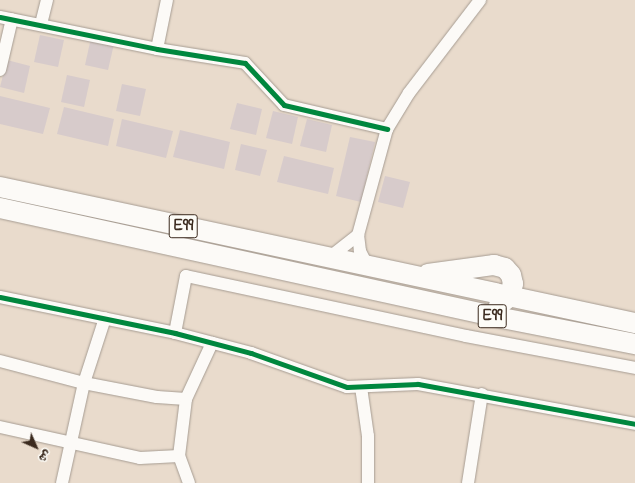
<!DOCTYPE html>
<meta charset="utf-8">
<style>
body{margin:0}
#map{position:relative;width:635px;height:483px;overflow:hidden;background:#e9dbcc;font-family:"Indie Flower","Playpen Sans Arabic",sans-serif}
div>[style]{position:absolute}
.building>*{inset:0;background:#d7cbcb}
.roads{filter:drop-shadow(0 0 1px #a69c92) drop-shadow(0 0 1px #a69c92)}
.minor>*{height:12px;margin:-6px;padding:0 6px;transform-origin:6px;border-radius:6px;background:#fcfaf7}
.trunk>*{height:20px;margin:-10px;padding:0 10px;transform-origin:10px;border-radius:10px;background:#fcfaf7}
.cycleway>*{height:5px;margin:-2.5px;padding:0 2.5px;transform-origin:2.5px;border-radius:2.5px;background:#00873e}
span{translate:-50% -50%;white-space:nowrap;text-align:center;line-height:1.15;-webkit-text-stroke:3.5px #fdfcf7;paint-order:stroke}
.shield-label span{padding:1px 3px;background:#fdfcf7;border:1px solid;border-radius:3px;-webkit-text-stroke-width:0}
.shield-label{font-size:17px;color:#3b2a1e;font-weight:700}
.north{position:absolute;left:16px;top:427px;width:40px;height:40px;-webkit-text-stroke:3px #fdfcf7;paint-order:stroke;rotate:135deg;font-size:11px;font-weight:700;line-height:16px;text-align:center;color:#3b2a1e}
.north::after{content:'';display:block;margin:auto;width:14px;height:18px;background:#3b2a1e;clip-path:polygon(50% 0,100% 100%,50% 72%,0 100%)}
</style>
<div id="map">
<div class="building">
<div style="clip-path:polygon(40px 35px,64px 40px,58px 67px,34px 62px)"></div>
<div style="clip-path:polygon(91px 38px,114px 44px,108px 70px,85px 65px)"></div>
<div style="clip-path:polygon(7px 60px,30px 66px,24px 93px,0 87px)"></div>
<div style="clip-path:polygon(67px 75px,90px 80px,84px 107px,61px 102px)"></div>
<div style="clip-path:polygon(122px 84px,146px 89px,140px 116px,116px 111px)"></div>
<div style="clip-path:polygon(0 96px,50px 108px,43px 134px,0 124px)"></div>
<div style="clip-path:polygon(237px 103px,262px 109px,256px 135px,230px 129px)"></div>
<div style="clip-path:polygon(64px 107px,114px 119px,108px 146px,57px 134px)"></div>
<div style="clip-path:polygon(273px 111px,298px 117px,292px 144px,266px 138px)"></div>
<div style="clip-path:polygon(122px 119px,173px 131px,166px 158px,116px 146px)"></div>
<div style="clip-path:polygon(307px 119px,332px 125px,326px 152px,300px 146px)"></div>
<div style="clip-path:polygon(180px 130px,230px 142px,224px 169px,173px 157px)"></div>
<div style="clip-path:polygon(350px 137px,375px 142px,361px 202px,336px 196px)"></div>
<div style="clip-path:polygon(241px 144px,267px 150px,260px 176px,235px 170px)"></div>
<div style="clip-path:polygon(284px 156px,334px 168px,328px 194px,277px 182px)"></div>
<div style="clip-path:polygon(385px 176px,410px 182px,403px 208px,378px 202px)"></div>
</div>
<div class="roads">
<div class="minor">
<div style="left:0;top:17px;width:160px;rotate:11.5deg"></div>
<div style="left:157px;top:49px;width:89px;rotate:9deg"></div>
<div style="left:245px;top:63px;width:57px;rotate:47.1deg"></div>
<div style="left:284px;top:105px;width:106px;rotate:13.1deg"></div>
<div style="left:41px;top:24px;width:25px;rotate:-76deg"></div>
<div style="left:157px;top:49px;width:50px;rotate:-78.5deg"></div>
<div style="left:0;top:70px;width:52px;rotate:-76.8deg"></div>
<div style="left:330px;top:257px;width:36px;rotate:-38deg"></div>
<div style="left:367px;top:265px;width:16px;rotate:-117deg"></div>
<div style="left:360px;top:251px;width:16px;rotate:-97deg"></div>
<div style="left:358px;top:235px;width:110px;rotate:-74.7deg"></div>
<div style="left:387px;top:129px;width:42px;rotate:-58.6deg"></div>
<div style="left:409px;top:93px;width:117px;rotate:-52.6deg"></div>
<div style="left:0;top:297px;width:179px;rotate:11.6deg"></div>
<div style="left:175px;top:333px;width:79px;rotate:14.7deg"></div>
<div style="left:251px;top:353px;width:102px;rotate:19.5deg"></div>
<div style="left:347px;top:387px;width:71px;rotate:-2.4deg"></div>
<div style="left:418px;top:384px;width:221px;rotate:10.4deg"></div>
<div style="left:175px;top:333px;width:58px;rotate:-79.1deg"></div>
<div style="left:186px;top:276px;width:286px;rotate:12.1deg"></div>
<div style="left:466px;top:336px;width:172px;rotate:10.7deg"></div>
<div style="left:0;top:361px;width:87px;rotate:14.7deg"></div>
<div style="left:84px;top:383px;width:74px;rotate:10.9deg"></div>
<div style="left:157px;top:397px;width:29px;rotate:4deg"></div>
<div style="left:361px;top:387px;width:49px;rotate:81.9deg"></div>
<div style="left:368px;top:436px;width:47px;rotate:90deg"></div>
<div style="left:0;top:427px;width:143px;rotate:12.5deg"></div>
<div style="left:140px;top:458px;width:39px;rotate:-3deg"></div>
<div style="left:62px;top:483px;width:102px;rotate:-77.6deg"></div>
<div style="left:84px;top:383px;width:68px;rotate:-72.1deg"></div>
<div style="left:189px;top:483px;width:29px;rotate:-110deg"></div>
<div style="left:179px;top:456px;width:57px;rotate:-83deg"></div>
<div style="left:186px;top:399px;width:62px;rotate:-65.1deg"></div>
<div style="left:468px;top:483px;width:90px;rotate:-81.1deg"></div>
</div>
<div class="trunk">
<div style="left:0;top:187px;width:649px;rotate:12.09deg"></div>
<div style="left:0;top:208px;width:514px;rotate:12.36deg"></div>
<div style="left:502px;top:318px;width:136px;rotate:11.1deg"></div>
<div style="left:428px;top:274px;width:67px;rotate:-7.8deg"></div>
<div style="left:494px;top:265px;width:11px;rotate:15deg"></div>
<div style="left:505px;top:268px;width:9px;rotate:49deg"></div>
<div style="left:511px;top:275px;width:9px;rotate:77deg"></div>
<div style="left:513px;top:284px;width:14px;rotate:107deg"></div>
<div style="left:509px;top:297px;width:13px;rotate:141deg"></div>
</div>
</div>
<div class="cycleway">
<div style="left:0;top:17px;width:160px;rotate:11.5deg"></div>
<div style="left:157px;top:49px;width:89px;rotate:9deg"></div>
<div style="left:245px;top:63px;width:57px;rotate:47.1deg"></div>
<div style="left:284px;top:105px;width:106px;rotate:13.1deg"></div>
<div style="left:0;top:297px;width:179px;rotate:11.6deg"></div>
<div style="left:175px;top:333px;width:79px;rotate:14.7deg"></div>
<div style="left:251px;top:353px;width:102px;rotate:19.5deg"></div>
<div style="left:347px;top:387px;width:71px;rotate:-2.4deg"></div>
<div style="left:418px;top:384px;width:221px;rotate:10.4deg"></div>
</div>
<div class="shield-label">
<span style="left:183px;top:226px">E99</span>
<span style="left:492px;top:316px">E99</span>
</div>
<div class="north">ش</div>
</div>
